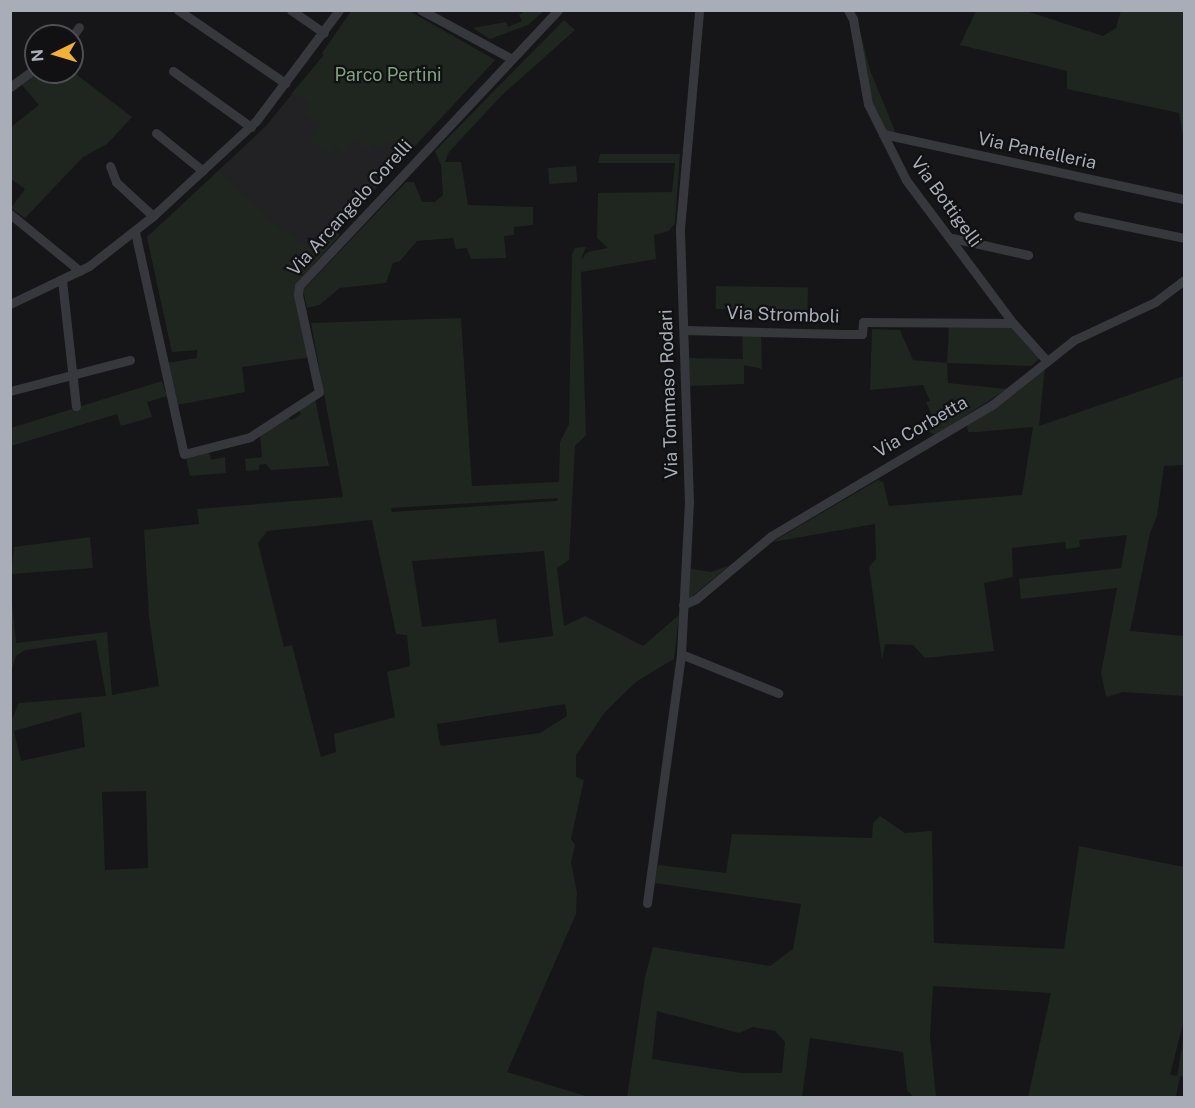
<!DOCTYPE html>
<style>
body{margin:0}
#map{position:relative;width:1195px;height:1108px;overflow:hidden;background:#161618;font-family:"Public Sans",sans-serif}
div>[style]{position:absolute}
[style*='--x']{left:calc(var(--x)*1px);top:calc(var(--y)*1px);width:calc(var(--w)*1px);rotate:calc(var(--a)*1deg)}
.built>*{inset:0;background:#222225}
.green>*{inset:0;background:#1e261f;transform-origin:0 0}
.minor>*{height:9px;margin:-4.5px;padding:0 4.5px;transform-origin:4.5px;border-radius:4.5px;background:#37383d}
span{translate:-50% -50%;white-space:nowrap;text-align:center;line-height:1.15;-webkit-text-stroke:4.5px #111113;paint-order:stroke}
.park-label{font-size:18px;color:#7fa381}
.street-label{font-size:18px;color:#a8adb8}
.frame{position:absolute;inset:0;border:12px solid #a8adb8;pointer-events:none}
.north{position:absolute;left:24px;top:24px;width:60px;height:60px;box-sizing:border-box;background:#111113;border:2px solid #4d4f55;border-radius:50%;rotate:265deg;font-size:16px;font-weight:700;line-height:24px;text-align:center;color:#a8adb8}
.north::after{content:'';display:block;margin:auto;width:21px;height:27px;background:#f2b134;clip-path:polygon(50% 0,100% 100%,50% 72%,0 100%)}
</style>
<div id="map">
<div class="built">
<i style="clip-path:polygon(352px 11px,409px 11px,495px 60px,316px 253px,191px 350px,172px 352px,147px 237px,265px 127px,324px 55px,322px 53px)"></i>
</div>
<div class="green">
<i style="clip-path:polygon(352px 10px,409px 11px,495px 60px,393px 168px,390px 166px,402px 150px,389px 140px,382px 149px,374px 143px,369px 150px,354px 139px,343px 154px,336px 148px,330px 156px,309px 141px,321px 126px,305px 114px,311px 104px,297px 94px,291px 94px,324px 55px,322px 53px)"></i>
<i style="clip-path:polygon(525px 11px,544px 11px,528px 25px,490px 39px,473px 28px,506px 22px,508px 27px,522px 21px,519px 15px)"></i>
<i style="clip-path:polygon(976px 11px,1026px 11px,1103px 36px,1116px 28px,1121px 11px,1184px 11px,1184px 142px,1179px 113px,1067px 89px,1067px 71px,960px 45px)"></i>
<i style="clip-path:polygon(564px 20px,575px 30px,502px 95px,449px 152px,445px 162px,461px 162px,468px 205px,533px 207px,533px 225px,514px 227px,514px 235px,504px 236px,506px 258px,471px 259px,467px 248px,456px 249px,453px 238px,417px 241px,400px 261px,393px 263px,386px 283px,340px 288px,319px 305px,307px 308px,303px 290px,406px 182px,414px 182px,422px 202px,435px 202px,443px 195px,441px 165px,435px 151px)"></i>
<i style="clip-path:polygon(857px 20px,870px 70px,895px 131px,891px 135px,883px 133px,868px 103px)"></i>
<i style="clip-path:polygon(72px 71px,132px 117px,107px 144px,83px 157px,25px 218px,11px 208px,25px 189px,11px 179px,11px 127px,39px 105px,22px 85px,39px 72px)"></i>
<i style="clip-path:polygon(evenodd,600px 154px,680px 154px,675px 223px,669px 231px,654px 235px,656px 259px,581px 272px,586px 435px,575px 446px,569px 560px,557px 568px,564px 626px,585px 616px,643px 646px,679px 615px,674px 659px,637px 681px,605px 712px,576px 755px,576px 777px,584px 780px,571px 839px,575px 845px,571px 862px,577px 893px,576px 914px,507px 1072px,589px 1097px,11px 1097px,11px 721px,19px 703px,106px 696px,96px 640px,25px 650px,16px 656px,11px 672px,10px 583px,16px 643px,107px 632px,112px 695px,159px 686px,149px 617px,144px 530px,199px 524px,197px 509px,343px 497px,311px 323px,461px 318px,472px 486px,559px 482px,560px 442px,569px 424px,572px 254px,575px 248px,586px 247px,581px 259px,588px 252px,608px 248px,597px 238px,598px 193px,672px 192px,675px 163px,598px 163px,600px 154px,558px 498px,557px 501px,392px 512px,391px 508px,558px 498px,600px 154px,372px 520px,396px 634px,407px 635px,410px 666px,387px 672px,395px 717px,334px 734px,336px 752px,321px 757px,292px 645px,284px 647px,258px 543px,267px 531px,372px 520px,600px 154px,544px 551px,553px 636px,499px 643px,496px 619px,422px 627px,412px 561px,544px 551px,600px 154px,565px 704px,567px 716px,540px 733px,441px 746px,439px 740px,437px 724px,565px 704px,600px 154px,81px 712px,85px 747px,21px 761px,14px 731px,81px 712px,600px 154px,146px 791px,148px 868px,105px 870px,102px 792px,146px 791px)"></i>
<i style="left:576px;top:166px;width:16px;height:28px;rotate:86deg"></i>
<i style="clip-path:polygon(219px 171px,255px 205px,266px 213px,271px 212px,266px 218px,316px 253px,335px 231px,340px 235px,305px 274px,298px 295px,312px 357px,242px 367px,245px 392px,177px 405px,167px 363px,197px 358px,197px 350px,172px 352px,147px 237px)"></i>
<i style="left:716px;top:286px;width:92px;height:23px;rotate:1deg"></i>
<i style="clip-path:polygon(1012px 326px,1040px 358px,1031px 366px,947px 363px,948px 383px,1007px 389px,935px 435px,929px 432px,931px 413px,926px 402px,930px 401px,923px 385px,870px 390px,872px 329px,900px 330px,913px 360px,947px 363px,949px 327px)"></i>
<i style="clip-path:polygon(742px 332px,761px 333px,762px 369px,744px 365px,744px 384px,690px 386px,689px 358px,743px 359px)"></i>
<i style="clip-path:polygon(1045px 366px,1039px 426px,1184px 376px,1184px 465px,1164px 466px,1157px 516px,1150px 533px,1130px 631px,1184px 636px,1184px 696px,1123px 692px,1106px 697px,1101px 673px,1117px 588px,1021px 599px,1019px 579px,1121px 568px,1127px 535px,1079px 540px,1080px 547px,1066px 549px,1065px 542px,1012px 548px,1013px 577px,984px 583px,994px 651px,925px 658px,913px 645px,885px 644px,882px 660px,869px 567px,876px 559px,875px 524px,772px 542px,878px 480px,883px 482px,889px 506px,1022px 495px,1033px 427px,977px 432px,968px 432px,967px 426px)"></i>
<i style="clip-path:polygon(162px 381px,167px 396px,147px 402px,152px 417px,121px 426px,117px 414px,11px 446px,11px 428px)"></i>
<i style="clip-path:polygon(315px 399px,329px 466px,271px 470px,266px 464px,259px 465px,259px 470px,246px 471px,245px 459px,262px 457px,260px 434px,288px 416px,291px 420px,301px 414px,299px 410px)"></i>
<i style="clip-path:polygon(209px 452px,211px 460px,225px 457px,226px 473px,190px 476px,186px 458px)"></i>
<i style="clip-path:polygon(694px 513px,691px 569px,711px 572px,730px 565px,690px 598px,688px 597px)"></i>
<i style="clip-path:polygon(90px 537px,93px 568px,11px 574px,14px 547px)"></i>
<i style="clip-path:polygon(evenodd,880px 816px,905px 833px,932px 831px,934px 943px,1064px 949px,1079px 846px,1184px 867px,1184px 1020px,1170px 1075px,1177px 1076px,1184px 1036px,1184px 1077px,1180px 1076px,1176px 1097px,1028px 1097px,1051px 993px,933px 986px,930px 1036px,936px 1097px,913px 1097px,907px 1090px,903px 1052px,810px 1038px,802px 1097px,627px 1097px,645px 977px,653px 947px,770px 966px,793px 949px,801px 904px,654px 883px,658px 865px,726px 873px,732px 834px,872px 838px,873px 823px,880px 816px,657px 1011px,739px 1033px,753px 1027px,775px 1031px,785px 1042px,782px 1073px,741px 1073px,652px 1059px,657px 1011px)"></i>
</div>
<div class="minor">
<i style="--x:178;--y:10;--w:130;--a:34.3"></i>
<i style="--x:291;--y:10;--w:40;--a:34.9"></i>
<i style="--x:421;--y:10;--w:101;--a:28.3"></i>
<i style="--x:848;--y:10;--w:10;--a:61"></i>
<i style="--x:853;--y:19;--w:86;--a:80"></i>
<i style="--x:868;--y:104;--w:85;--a:63.4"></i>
<i style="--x:906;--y:180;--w:179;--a:53.2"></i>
<i style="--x:1013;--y:323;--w:50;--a:48.3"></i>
<i style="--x:72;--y:37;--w:12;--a:-55"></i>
<i style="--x:173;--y:71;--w:96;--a:35.7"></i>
<i style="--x:10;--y:87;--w:32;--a:-36"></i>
<i style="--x:156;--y:133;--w:60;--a:39"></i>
<i style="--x:883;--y:134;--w:308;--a:12.2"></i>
<i style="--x:110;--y:166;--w:17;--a:69"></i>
<i style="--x:116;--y:182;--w:50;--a:42.6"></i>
<i style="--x:10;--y:214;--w:90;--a:39.2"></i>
<i style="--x:1078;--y:216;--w:108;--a:11.7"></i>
<i style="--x:135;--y:232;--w:227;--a:77.6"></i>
<i style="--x:184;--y:454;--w:68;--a:-14.4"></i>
<i style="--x:250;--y:437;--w:82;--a:-33.1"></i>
<i style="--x:319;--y:392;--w:99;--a:-102.2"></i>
<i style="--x:298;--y:295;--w:9;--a:-84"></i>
<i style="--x:299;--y:286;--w:378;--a:-46.8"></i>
<i style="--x:952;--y:238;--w:78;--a:12.6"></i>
<i style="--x:62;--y:280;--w:127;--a:83.7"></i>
<i style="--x:10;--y:304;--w:88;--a:-25.7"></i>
<i style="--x:89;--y:266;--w:81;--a:-38"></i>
<i style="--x:153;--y:216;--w:140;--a:-42.7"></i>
<i style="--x:256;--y:121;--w:139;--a:-53.2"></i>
<i style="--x:684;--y:330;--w:160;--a:1.4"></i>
<i style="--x:844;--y:334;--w:18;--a:0"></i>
<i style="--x:862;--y:334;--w:12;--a:-85"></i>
<i style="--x:863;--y:322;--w:150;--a:0.4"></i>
<i style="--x:10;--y:391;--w:124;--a:-14.5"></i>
<i style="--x:683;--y:605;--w:14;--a:-25"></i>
<i style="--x:696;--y:599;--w:98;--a:-40"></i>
<i style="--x:771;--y:536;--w:257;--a:-30.7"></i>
<i style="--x:992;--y:405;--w:105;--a:-38.4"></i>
<i style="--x:1074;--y:340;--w:89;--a:-25.1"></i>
<i style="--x:1155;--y:302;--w:36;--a:-37"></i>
<i style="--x:681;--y:654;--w:105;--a:21.9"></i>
<i style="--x:647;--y:903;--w:251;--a:-82.2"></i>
<i style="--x:681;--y:654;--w:151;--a:-87"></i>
<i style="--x:689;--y:503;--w:274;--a:-91.9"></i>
<i style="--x:680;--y:229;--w:220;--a:-85"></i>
</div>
<div class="park-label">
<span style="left:388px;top:75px">Parco Pertini</span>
</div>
<div class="street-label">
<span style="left:1037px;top:151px;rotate:12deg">Via Pantelleria</span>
<span style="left:946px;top:202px;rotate:54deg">Via Bottigelli</span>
<span style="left:350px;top:208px;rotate:-48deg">Via Arcangelo Corelli</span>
<span style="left:783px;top:315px;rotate:2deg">Via Stromboli</span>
<span style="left:669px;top:394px;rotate:-92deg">Via Tommaso Rodari</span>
<span style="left:921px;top:427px;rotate:-30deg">Via Corbetta</span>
</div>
<div class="frame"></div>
<div class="north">N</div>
</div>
